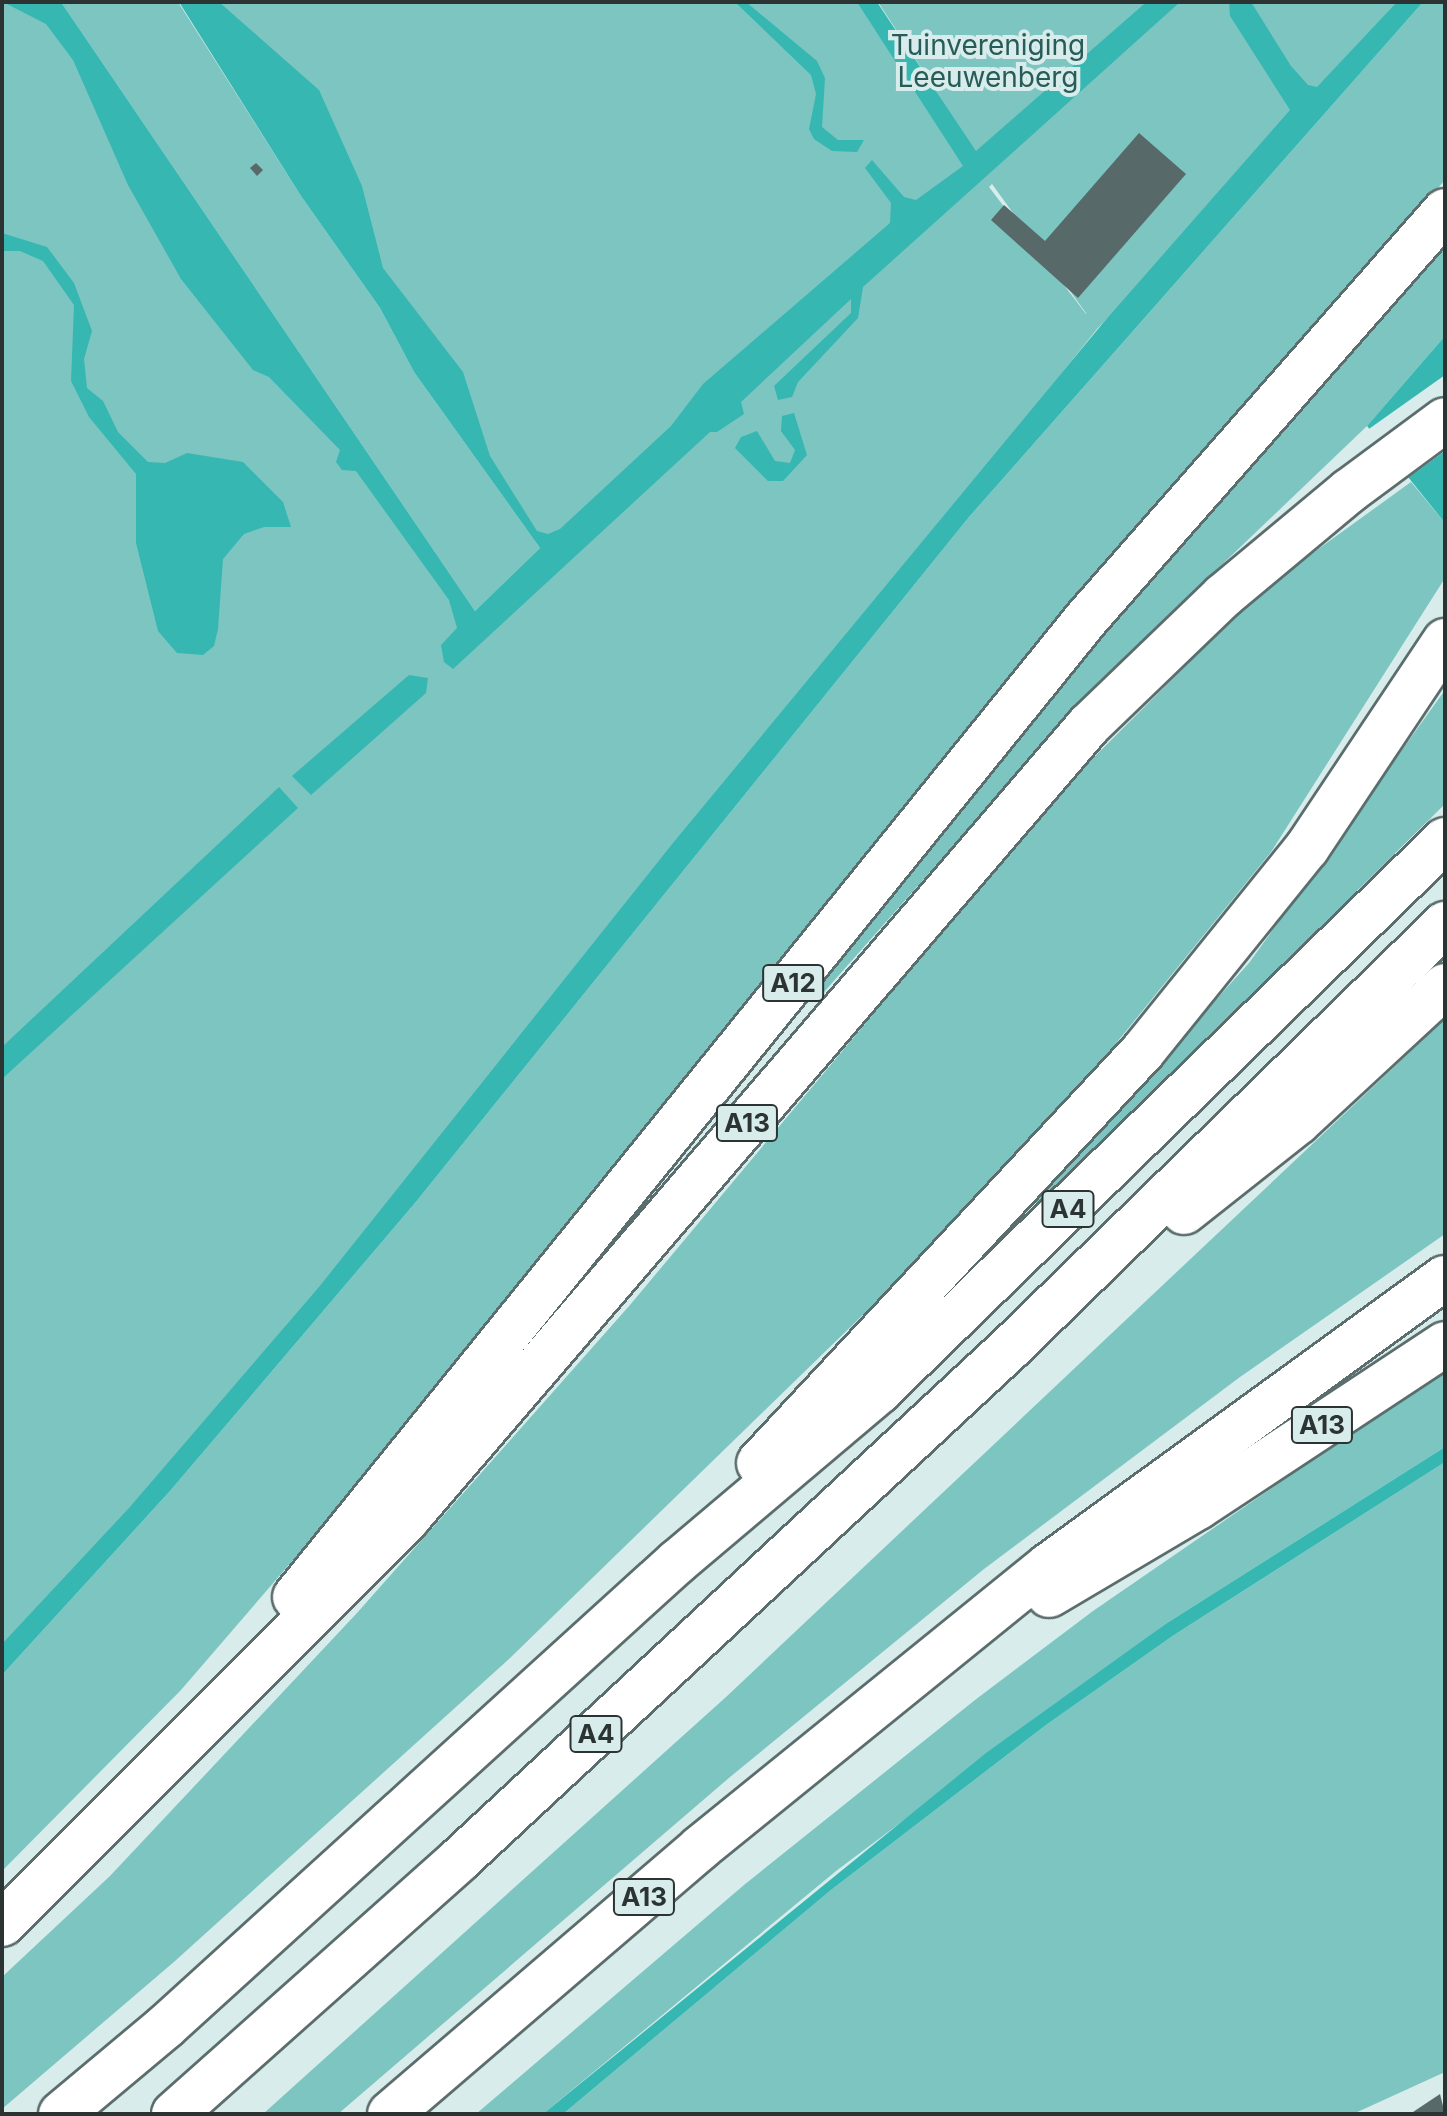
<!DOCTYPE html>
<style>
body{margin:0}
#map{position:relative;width:1447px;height:2116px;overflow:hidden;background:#d7eceb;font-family:Inter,sans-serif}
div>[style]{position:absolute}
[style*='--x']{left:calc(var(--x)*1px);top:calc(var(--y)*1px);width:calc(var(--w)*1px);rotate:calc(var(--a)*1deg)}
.green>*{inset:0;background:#7cc5c0}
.water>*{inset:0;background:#37b7b2}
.pier>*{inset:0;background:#d7eceb}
.building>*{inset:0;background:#576a69}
.roads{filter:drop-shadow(2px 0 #5b6d6c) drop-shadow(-2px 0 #5b6d6c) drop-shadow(0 2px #5b6d6c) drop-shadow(0 -2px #5b6d6c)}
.highway>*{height:44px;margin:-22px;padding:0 22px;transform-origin:22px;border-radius:22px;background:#fff}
span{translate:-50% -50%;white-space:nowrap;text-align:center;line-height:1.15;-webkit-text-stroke:8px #d7eceb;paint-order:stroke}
.shield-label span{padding:2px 6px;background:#d7eceb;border:2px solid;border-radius:6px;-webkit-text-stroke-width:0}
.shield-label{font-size:26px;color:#2c3433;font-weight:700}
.park-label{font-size:28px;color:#285c59}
.frame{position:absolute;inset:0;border:4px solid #2c3433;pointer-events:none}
</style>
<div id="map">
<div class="green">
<i style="clip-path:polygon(evenodd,2px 2px,53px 2px,478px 625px,549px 557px,186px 2px,867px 2px,977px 170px,1166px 2px,1412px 2px,1097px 329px,407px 1196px,2px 1661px,2px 2px,992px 184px,1086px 313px,1086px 314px,989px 187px,992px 184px)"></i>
<i style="clip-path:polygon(61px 2px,178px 2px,301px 196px,380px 308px,414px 372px,540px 548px,475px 611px)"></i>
<i style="clip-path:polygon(878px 2px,1146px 2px,976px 152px)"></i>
<i style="clip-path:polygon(1423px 2px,1445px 2px,1445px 180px,1153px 513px,443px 1386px,181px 1690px,2px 1871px,2px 1675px,170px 1491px,415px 1203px,969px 517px)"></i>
<i style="clip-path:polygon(1445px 243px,1445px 336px,1367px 426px,1093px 688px,816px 1001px,815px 991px,1040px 710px,1284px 417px)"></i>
<i style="clip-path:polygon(1411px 482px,1445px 523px,1445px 578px,1271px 852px,1088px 1078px,873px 1305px,509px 1659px,175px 1961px,2px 2109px,2px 1977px,110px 1876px,357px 1613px,630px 1305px,1058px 793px,1263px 589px)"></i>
<i style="clip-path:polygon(1445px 690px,1445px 804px,1040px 1204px,1034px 1202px,1249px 963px)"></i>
<i style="clip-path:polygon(1445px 1019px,1445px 1234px,1240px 1377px,984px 1569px,730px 1777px,338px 2114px,263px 2114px,726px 1697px)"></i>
<i style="clip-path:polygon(1445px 1369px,1445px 1447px,1167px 1623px,836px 1871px,543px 2114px,476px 2114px,744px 1885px,975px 1700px,1093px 1611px)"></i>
<i style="clip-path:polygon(1445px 1462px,1445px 2072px,1353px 2114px,563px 2114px,831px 1890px,1046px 1725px,1174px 1635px)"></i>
</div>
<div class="water">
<i style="clip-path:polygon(3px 2px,61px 2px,475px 611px,540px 548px,414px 372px,380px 308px,301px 196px,179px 2px,219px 2px,319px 90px,362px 186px,383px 268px,463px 372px,490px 456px,537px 531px,548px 534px,560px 529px,671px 426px,703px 384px,890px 223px,891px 203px,865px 168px,872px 160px,904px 197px,916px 200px,963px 166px,857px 2px,877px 2px,976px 151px,1146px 2px,1180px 2px,863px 287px,858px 318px,798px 382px,792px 397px,778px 400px,774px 386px,851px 313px,851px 299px,741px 402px,744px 414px,717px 432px,710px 432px,453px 669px,444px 662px,441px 645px,457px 628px,449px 600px,356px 471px,342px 470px,336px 462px,340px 450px,269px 377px,253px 370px,181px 279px,128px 185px,73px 60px,46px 24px)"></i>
<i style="clip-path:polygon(735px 2px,746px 2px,817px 61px,825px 78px,822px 127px,838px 140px,864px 140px,857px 152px,832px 151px,814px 139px,809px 129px,816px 94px,811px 75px)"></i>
<i style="clip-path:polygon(1229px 2px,1251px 2px,1291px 66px,1308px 85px,1317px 87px,1397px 2px,1423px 2px,969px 517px,415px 1203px,170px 1491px,2px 1675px,2px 1644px,129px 1508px,319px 1287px,673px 843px,1103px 323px,1290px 110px,1230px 16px)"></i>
<i style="clip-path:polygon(2px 233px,47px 247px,74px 283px,92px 331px,84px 359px,87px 388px,103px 401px,118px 432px,148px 462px,165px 463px,187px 453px,243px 462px,283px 502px,291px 527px,264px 527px,244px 534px,223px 559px,218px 629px,214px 646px,203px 655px,177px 653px,158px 631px,136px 543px,136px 474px,89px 417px,71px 381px,74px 305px,43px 261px,20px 251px,2px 251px)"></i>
<i style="clip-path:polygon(1445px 336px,1445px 523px,1367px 426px)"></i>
<i style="clip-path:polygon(794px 413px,807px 455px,783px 481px,768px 481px,735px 448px,741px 437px,757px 431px,775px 461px,790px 463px,795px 450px,781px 431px,782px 416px)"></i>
<i style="clip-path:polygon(409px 675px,428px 678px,426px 693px,311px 795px,292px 776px)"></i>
<i style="clip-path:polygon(279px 787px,298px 808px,2px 1079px,2px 1047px)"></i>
<i style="clip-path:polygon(1445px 1447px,1445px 1462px,1174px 1635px,1046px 1725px,831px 1890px,563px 2114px,543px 2114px,986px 1753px,1167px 1623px)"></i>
</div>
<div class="pier">
<i style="clip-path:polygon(1445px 375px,1445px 451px,1405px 480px,1366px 431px)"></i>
</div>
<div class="building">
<i style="clip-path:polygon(1139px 133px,1186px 174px,1078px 298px,991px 220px,1004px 205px,1045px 241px)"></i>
<i style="clip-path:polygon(256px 163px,263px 170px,257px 176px,250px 168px)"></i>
<i style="clip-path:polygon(1440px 2094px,1445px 2114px,1410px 2114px)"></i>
</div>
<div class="roads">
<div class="highway">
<i style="--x:1184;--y:1212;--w:145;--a:-38.3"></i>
<i style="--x:1298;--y:1122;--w:200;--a:-42.8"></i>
<i style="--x:759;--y:1463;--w:563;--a:-47.01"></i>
<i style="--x:1143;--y:1051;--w:261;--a:-51.1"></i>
<i style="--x:1307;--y:848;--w:249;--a:-56.3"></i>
<i style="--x:1049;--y:1595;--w:173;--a:-30.6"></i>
<i style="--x:1198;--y:1507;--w:296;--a:-33.4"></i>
<i style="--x:295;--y:1597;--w:1259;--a:-51.03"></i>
<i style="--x:1087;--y:618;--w:542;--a:-48.66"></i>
<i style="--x:2;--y:1924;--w:573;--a:-45"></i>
<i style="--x:407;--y:1519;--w:1047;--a:-49.34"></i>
<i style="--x:1089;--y:725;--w:186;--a:-43.9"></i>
<i style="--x:1223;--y:596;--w:164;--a:-39.8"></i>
<i style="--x:1349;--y:491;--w:119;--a:-36.5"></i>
<i style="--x:61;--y:2114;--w:136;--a:-39.9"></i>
<i style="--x:165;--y:2027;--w:692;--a:-42.25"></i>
<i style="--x:677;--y:1562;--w:265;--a:-40.2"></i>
<i style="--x:879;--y:1391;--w:790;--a:-44.23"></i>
<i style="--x:174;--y:2114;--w:383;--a:-41.7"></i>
<i style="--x:460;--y:1859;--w:754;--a:-42.9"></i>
<i style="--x:1012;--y:1346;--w:605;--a:-44.26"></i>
<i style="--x:390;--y:2114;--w:408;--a:-40.6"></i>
<i style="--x:700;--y:1848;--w:448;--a:-39"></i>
<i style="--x:1048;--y:1566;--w:490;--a:-36"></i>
</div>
</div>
<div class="shield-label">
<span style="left:793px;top:983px">A12</span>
<span style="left:747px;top:1123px">A13</span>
<span style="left:1068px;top:1209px">A4</span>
<span style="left:1322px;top:1425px">A13</span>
<span style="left:596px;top:1734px">A4</span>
<span style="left:644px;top:1897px">A13</span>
</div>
<div class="park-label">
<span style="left:988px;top:61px">Tuinvereniging<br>Leeuwenberg</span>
</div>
<div class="frame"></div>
</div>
